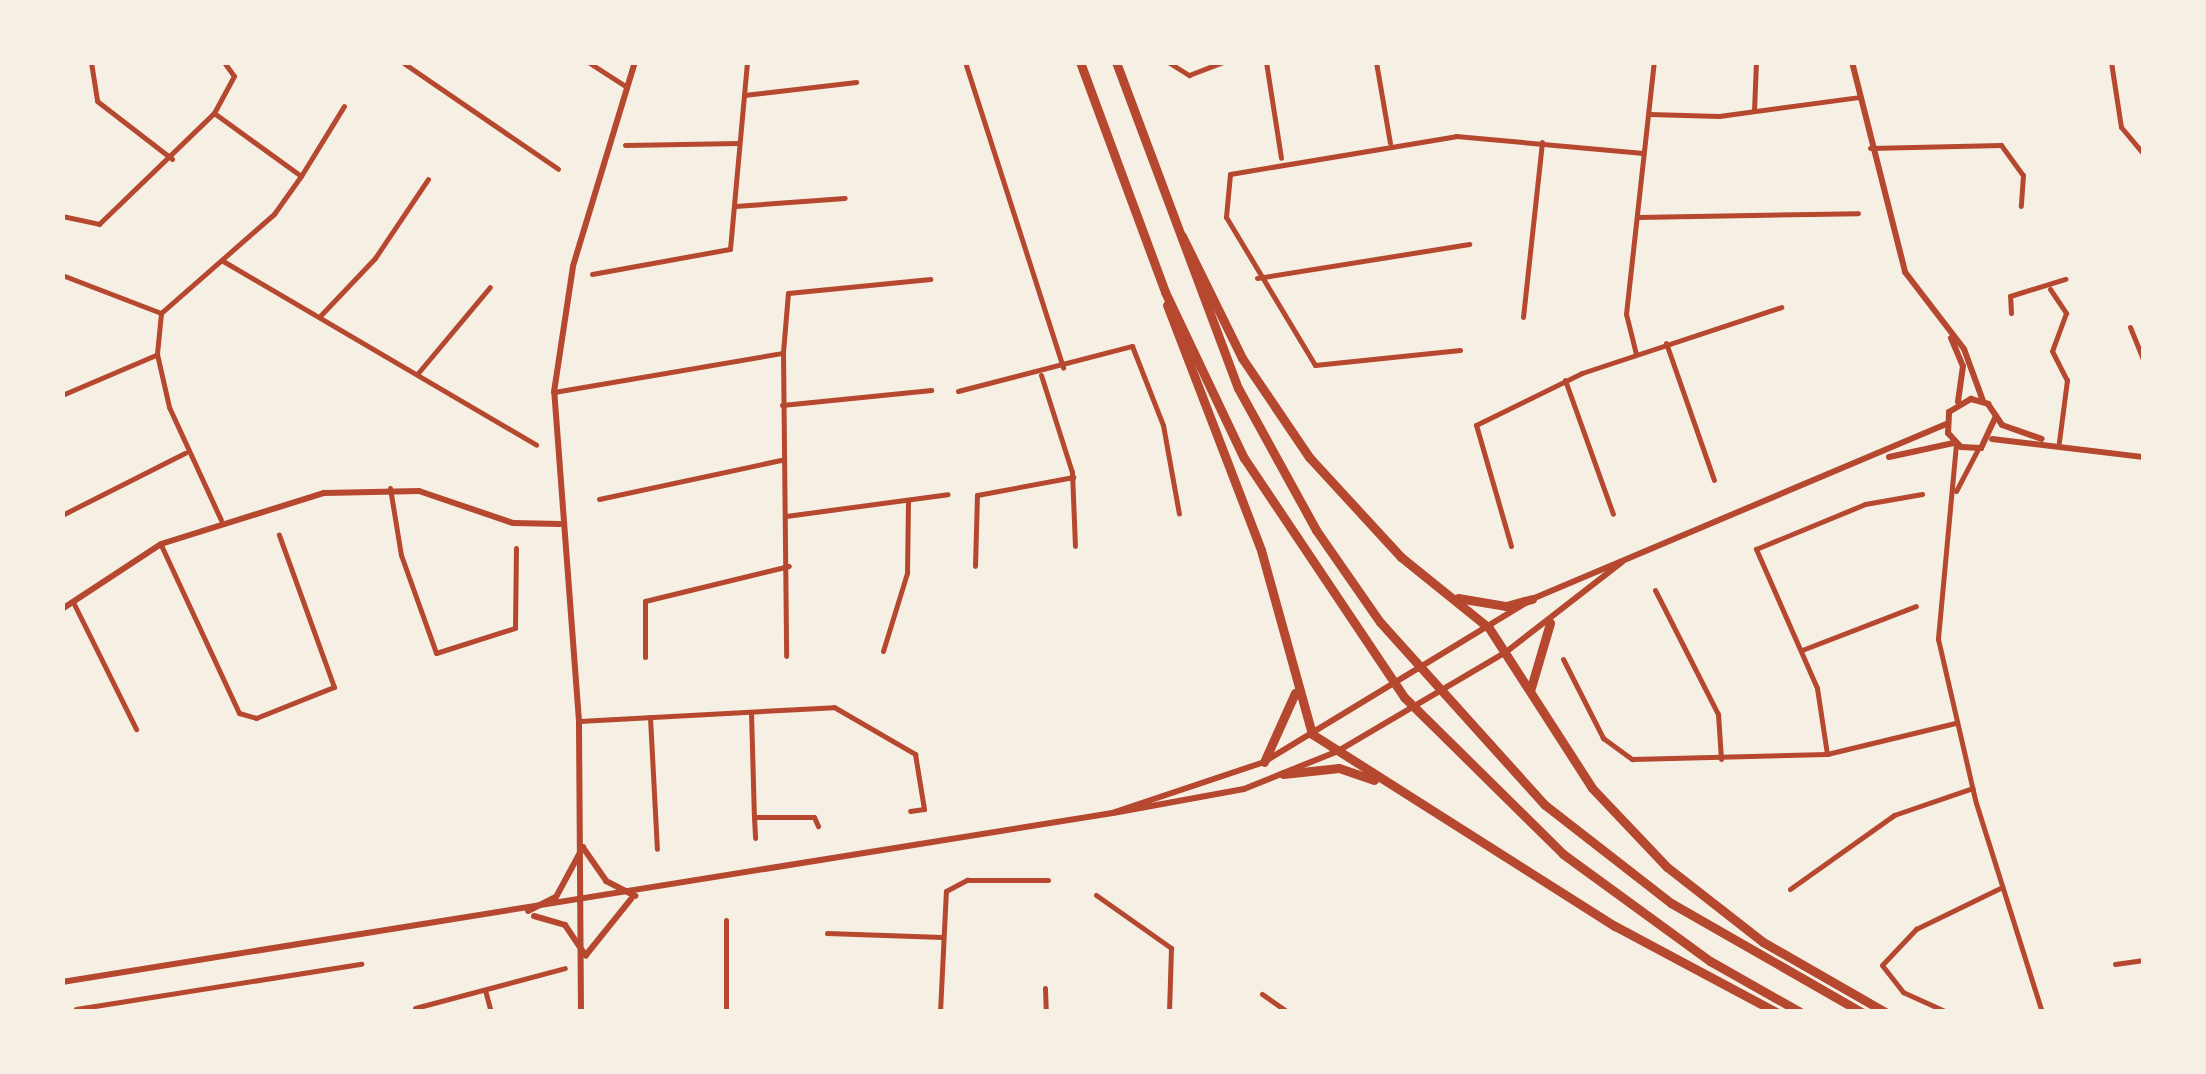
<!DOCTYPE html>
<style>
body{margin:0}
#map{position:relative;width:2206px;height:1074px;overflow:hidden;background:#f6efe4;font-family:Lato,sans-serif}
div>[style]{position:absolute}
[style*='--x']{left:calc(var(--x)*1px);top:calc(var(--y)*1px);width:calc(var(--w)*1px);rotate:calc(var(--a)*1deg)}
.minor>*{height:5px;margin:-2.5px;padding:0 2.5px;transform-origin:2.5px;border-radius:2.5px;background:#b5482f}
.tertiary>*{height:6px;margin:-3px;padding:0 3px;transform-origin:3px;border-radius:3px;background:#b5482f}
.secondary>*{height:6px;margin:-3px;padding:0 3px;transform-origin:3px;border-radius:3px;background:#b5482f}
.motorway>*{height:9px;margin:-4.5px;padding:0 4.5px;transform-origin:4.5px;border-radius:4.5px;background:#b5482f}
span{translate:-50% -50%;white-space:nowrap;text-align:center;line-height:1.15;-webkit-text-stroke:9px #f6efe4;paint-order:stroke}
.frame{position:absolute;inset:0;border:65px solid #f6efe4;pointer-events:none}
</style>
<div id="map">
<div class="minor">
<i style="--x:91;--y:62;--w:39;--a:81"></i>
<i style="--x:97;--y:101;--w:95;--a:37.7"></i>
<i style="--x:402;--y:62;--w:189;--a:34.4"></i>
<i style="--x:588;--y:62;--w:46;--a:32.7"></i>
<i style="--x:965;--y:62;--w:321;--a:72.2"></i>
<i style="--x:1168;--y:62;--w:25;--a:32"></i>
<i style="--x:1189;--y:75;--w:36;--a:-21"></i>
<i style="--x:1266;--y:62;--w:97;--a:81.1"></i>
<i style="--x:1376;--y:62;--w:82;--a:80.2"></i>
<i style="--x:2111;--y:62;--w:66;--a:81.3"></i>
<i style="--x:2121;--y:127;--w:35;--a:50"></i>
<i style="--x:744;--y:95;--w:113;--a:-6.6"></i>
<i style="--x:1754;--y:111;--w:49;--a:-87.7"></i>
<i style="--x:214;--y:113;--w:42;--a:-61.6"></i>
<i style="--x:234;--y:76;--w:17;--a:-126"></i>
<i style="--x:1649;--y:114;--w:70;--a:1.6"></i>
<i style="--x:1719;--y:116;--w:141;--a:-7.7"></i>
<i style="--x:625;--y:145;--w:114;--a:-1"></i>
<i style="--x:1870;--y:148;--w:131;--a:-1.3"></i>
<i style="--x:2001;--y:145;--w:37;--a:54"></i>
<i style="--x:2023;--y:175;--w:31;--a:94"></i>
<i style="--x:301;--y:176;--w:82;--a:-58.4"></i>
<i style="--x:735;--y:206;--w:110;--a:-4.2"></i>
<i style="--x:62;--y:216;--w:38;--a:12"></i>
<i style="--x:99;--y:224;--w:160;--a:-44"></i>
<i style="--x:214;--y:113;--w:107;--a:35.9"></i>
<i style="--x:301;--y:176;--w:47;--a:125.4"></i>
<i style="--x:274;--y:214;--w:150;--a:138.8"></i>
<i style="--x:1638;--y:217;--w:220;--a:-1"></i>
<i style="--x:223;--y:261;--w:363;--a:30.4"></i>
<i style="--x:592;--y:274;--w:140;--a:-10.3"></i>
<i style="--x:730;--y:249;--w:188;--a:-84.8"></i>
<i style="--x:62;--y:275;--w:106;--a:21"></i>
<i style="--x:1257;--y:278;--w:215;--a:-9.1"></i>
<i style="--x:2050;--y:289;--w:29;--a:56"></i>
<i style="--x:2066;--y:313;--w:40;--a:110.2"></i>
<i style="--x:2052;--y:351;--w:33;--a:63"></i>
<i style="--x:2067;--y:380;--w:63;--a:97.4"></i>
<i style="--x:161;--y:313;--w:41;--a:95.6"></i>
<i style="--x:157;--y:354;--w:54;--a:77.2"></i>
<i style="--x:169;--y:407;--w:124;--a:65.3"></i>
<i style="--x:2011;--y:313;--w:17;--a:-93"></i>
<i style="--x:2010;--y:296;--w:58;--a:-17.2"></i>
<i style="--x:320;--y:316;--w:80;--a:-46.5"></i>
<i style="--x:375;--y:258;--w:95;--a:-56.1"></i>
<i style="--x:1523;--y:317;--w:176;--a:-83.8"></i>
<i style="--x:2130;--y:327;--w:38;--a:68"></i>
<i style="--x:1666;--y:343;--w:145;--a:70.7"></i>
<i style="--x:1460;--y:350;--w:146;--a:174.1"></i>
<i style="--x:1315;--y:365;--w:173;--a:-121"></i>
<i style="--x:1226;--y:217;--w:43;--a:-84.7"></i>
<i style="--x:1230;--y:174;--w:229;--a:-9.5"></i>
<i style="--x:1456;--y:136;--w:188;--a:5.2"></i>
<i style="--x:783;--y:352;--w:59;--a:-85.2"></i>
<i style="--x:788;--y:293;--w:143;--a:-5.6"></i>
<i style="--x:1636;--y:354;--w:41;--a:-104"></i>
<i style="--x:1626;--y:314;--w:254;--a:-83.7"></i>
<i style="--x:418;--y:373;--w:112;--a:-50.1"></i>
<i style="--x:1041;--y:375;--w:102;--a:72.3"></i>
<i style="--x:1072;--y:472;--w:74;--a:87.7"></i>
<i style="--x:1565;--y:380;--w:142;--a:70.3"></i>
<i style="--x:958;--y:391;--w:180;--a:-14.5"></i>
<i style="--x:1132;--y:346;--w:85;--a:68.6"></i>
<i style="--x:1163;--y:425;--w:90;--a:79.8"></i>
<i style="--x:554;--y:392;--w:232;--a:-9.7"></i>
<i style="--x:783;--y:353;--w:303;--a:89.4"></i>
<i style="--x:62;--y:395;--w:102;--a:-23.1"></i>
<i style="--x:782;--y:405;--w:150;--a:-5.7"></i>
<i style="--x:1956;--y:444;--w:196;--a:95.3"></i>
<i style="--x:1938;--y:639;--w:168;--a:77"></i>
<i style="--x:1976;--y:803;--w:219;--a:72.5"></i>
<i style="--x:390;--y:488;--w:68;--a:80.7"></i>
<i style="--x:401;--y:555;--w:104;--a:70.3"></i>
<i style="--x:436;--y:653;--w:83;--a:-17.6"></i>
<i style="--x:515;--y:628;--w:80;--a:-89.3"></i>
<i style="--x:1956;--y:491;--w:47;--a:-62.4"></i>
<i style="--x:599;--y:499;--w:186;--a:-12.1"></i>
<i style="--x:62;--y:515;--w:138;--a:-26.8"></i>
<i style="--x:786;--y:516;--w:163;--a:-7.7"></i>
<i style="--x:161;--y:545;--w:185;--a:65.1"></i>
<i style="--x:239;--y:713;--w:18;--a:16"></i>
<i style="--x:256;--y:718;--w:84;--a:-21.7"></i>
<i style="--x:334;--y:687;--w:162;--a:-109.9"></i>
<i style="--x:1511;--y:546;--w:126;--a:-106.1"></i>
<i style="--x:1476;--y:425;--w:118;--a:-26.1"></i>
<i style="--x:1582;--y:373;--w:210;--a:-18.3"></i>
<i style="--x:975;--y:566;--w:71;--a:-88.4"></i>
<i style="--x:977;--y:495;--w:98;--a:-10.6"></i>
<i style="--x:1655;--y:590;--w:139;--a:63.1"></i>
<i style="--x:1718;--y:714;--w:45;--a:86.2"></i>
<i style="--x:73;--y:602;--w:142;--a:63.6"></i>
<i style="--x:1802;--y:650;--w:122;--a:-21.1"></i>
<i style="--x:883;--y:651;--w:82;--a:-72.9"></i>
<i style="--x:907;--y:573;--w:72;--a:-89.2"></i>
<i style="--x:645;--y:657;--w:56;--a:-90"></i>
<i style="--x:645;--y:601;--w:148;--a:-13.7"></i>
<i style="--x:1563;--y:659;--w:89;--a:63.1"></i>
<i style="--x:1603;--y:738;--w:36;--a:36"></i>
<i style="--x:1632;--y:759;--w:195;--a:-1.5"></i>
<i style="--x:1827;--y:754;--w:132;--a:-13.6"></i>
<i style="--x:751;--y:712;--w:105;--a:88.4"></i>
<i style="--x:754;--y:817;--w:60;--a:0"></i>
<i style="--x:814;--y:817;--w:10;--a:66"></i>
<i style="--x:650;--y:717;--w:132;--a:87"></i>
<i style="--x:579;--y:721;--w:255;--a:-3.1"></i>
<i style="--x:834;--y:707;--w:94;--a:30.1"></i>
<i style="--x:915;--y:754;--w:56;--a:80.7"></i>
<i style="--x:924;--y:809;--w:14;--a:172"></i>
<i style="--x:1827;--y:754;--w:67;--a:-98.6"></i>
<i style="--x:1817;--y:688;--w:152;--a:-113.7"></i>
<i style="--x:1756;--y:549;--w:118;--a:-22.4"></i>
<i style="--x:1865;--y:504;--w:58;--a:-10"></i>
<i style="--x:754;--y:817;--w:21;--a:87"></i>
<i style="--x:1790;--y:889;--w:128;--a:-35.4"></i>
<i style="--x:1894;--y:815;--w:83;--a:-18.9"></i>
<i style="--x:1096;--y:895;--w:92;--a:35.2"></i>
<i style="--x:1171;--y:948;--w:64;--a:91.8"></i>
<i style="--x:827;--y:933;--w:115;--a:2"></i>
<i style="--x:2115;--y:964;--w:29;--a:-8"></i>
<i style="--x:1045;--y:988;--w:24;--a:88"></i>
<i style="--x:485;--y:990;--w:23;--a:75"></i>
<i style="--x:1262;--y:994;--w:32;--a:35"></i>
<i style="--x:415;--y:1008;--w:155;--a:-14.9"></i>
<i style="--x:76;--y:1009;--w:289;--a:-9"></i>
<i style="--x:726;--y:1012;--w:92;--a:-90"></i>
<i style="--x:940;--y:1012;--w:121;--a:-87.2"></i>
<i style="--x:946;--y:891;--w:24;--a:-28"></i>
<i style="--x:967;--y:880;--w:81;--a:0"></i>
<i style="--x:1947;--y:1012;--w:48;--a:-155.6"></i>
<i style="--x:1903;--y:992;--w:34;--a:-128"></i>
<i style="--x:1882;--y:965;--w:50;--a:-46.6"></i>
<i style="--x:1916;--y:929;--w:96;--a:-26"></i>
</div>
<div class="tertiary">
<i style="--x:1852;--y:62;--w:217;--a:75.8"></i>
<i style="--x:1905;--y:272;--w:97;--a:52.5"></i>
<i style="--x:1964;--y:349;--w:55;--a:69.9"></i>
<i style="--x:1951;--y:338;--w:30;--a:67"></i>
<i style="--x:1963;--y:366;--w:36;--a:98"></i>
<i style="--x:62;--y:609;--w:118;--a:-33.3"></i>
<i style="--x:161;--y:544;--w:171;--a:-17.4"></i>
<i style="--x:324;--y:493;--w:95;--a:-1.2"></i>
<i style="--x:419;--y:491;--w:99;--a:18.8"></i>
<i style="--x:513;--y:523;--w:47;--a:1.2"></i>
<i style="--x:581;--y:1012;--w:291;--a:-90.4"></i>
<i style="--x:579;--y:721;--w:330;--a:-94.3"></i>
<i style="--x:554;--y:392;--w:127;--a:-81.4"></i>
<i style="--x:573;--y:266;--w:213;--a:-73.1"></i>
</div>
<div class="secondary">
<i style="--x:1996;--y:416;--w:35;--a:115"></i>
<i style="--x:1981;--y:448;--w:20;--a:-177"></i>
<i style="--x:1961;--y:447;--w:19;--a:-133"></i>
<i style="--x:1948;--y:433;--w:21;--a:-87"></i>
<i style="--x:1949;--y:412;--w:26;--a:-31"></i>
<i style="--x:1971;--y:399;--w:18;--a:16"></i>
<i style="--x:1988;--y:404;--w:25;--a:56"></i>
<i style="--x:2002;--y:425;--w:42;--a:19.3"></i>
<i style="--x:1992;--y:439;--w:153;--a:6.8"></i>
<i style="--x:1889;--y:457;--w:66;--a:-12.2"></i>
<i style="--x:1113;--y:813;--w:133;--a:-10.4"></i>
<i style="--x:1244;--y:789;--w:101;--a:-22"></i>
<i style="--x:1338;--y:751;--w:195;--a:-30.5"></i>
<i style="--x:1506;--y:652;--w:147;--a:-37.8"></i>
<i style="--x:584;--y:849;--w:39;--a:55"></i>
<i style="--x:606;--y:881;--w:33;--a:27"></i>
<i style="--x:528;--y:911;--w:31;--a:-27"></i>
<i style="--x:556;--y:897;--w:57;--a:-61.6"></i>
<i style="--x:534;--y:916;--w:32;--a:16"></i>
<i style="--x:565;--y:925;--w:37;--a:56"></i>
<i style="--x:586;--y:955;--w:72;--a:-51.2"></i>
<i style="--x:62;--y:982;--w:1064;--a:-9.14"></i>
<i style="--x:1112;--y:813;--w:160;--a:-18.5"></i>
<i style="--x:1264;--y:762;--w:314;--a:-31.3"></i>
<i style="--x:1532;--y:599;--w:449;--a:-22.9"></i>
</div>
<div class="motorway">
<i style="--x:1080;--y:62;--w:245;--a:69.7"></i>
<i style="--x:1165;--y:292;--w:184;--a:64.6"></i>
<i style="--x:1244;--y:458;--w:288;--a:56.2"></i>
<i style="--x:1404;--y:697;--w:223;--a:44.6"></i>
<i style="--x:1563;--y:854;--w:182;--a:36.1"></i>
<i style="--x:1710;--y:961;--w:103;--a:29.5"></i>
<i style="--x:1116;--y:62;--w:348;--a:69.5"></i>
<i style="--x:1238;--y:388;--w:162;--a:61.2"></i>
<i style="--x:1316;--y:530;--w:112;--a:55.2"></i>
<i style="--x:1380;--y:622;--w:246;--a:48"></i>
<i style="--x:1545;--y:805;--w:160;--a:37.9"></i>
<i style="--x:1671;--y:903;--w:219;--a:29.8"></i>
<i style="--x:1182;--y:236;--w:136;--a:63.8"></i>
<i style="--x:1242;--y:358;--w:120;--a:55.9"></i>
<i style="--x:1309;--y:457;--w:136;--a:47.4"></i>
<i style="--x:1401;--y:557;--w:113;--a:38.9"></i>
<i style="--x:1489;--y:628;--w:190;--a:57.2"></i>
<i style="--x:1592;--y:788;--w:109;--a:46.5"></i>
<i style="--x:1667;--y:867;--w:122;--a:38"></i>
<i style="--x:1763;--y:942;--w:141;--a:29.8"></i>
<i style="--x:1167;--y:305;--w:262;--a:69"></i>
<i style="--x:1261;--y:550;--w:191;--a:74.5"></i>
<i style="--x:1312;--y:734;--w:359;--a:32.4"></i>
<i style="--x:1615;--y:926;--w:183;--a:28.1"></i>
<i style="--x:1458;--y:598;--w:49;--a:9.5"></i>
<i style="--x:1506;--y:606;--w:27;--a:-15"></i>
<i style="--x:1530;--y:691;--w:71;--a:-73.6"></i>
<i style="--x:1264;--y:762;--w:76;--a:-65.8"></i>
<i style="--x:1283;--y:774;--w:56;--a:-6.1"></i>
<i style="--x:1339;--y:768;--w:37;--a:19"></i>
</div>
<div class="frame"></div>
</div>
